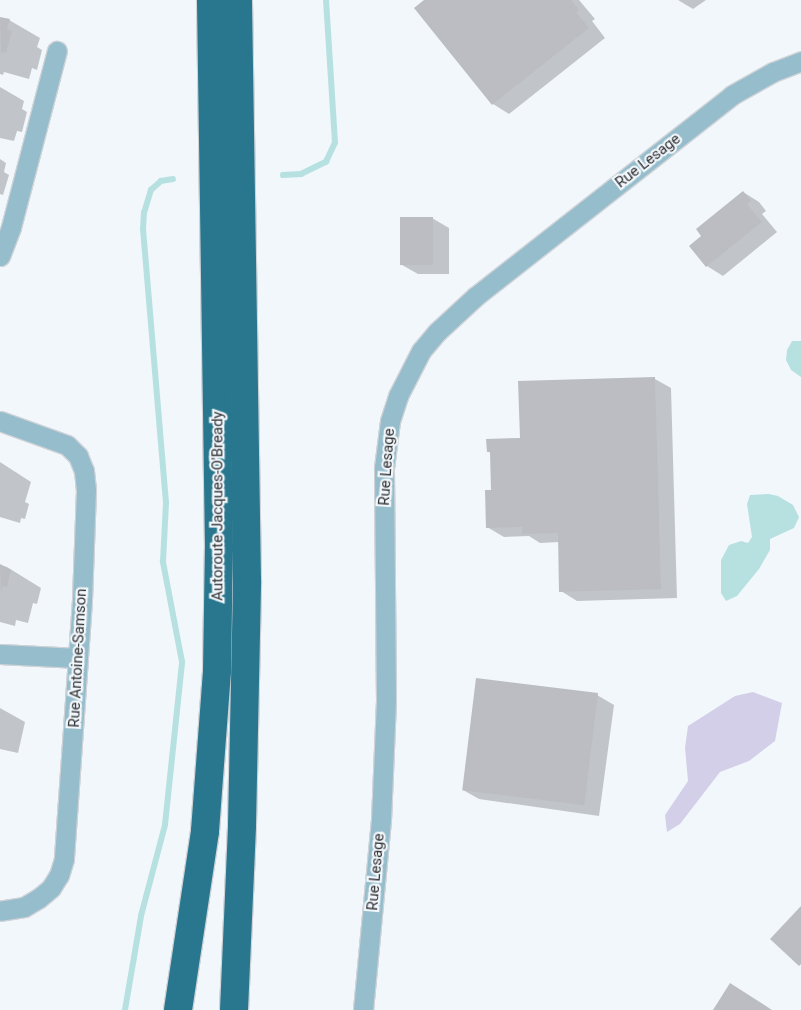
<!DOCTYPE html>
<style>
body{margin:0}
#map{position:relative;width:801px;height:1010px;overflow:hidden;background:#f2f7fc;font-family:Roboto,sans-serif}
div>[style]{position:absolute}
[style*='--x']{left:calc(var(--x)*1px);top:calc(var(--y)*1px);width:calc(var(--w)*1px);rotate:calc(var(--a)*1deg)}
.green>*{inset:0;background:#d3cfe8}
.water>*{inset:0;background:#b7e1e1}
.shadow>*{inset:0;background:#0003}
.stream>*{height:5.5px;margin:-2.75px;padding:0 2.75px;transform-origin:2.75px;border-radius:2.75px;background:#b7e1e1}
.building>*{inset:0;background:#bbbdc3;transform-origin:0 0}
.roads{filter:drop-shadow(1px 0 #cfd3d8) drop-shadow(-1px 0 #cfd3d8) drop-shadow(0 1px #cfd3d8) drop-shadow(0 -1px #cfd3d8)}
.minor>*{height:19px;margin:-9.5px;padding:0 9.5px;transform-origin:9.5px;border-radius:9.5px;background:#96bdcb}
.highway>*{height:28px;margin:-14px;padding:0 14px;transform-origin:14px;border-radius:14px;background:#28778e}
span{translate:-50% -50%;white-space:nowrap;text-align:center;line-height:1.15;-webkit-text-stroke:4.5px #f2f7fc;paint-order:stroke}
.street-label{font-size:15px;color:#2f3133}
</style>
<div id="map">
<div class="green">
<i style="clip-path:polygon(753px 692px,782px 703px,775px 741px,749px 761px,720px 772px,680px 824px,667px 832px,665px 815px,688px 781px,685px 748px,688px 726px,735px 696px)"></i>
</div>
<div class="water">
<i style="clip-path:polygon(792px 341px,801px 341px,801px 377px,791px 370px,786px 360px,787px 350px)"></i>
<i style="clip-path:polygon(769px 494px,778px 496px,793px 505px,799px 517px,794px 528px,770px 539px,770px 550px,759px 569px,737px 596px,726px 601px,721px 593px,721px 560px,729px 545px,741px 541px,748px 543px,752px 537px,747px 504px,750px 495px)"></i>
</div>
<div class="shadow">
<i style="clip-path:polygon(426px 0,579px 0,595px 19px,592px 21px,605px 38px,509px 114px,493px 104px,416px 8px)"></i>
<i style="clip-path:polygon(678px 0,706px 0,693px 9px)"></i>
<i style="clip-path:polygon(0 18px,9px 20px,40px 38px,37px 47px,42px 50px,37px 70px,32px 68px,29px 79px,4px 72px,3px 75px,0 74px)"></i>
<i style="clip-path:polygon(0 87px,24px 101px,22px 109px,27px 112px,22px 132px,17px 131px,14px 141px,0 138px)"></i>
<i style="clip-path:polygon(0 159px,6px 163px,4px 172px,9px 175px,3px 195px,0 194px)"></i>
<i style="clip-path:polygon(743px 192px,759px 202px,766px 211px,762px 214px,777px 232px,723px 276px,707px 266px,703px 236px)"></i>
<i style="clip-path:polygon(432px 218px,449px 228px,449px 274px,418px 274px,402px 265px)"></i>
<i style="clip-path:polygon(655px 379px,671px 388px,677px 598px,577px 601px,561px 591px,559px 542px,540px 543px,529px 536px,504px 537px,487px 527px,492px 491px,492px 454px,488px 451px,521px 439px)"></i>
<i style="clip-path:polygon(0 462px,31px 482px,25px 502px,29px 504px,25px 519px,21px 518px,20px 523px,0 517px)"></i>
<i style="clip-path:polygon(0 565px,7px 567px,41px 588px,37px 604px,33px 603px,28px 623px,16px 620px,15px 626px,0 622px)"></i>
<i style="clip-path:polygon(597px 695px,614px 705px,599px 816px,479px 799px,463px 790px)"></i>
<i style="clip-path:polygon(0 708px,25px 722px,18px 753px,0 749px)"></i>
</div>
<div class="stream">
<i style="--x:283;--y:175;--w:18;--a:-3"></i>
<i style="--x:301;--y:174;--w:28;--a:-26"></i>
<i style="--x:326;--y:162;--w:21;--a:-65"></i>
<i style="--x:335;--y:143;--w:143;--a:-93.6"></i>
<i style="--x:125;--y:1010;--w:95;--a:-80.3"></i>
<i style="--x:141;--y:916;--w:94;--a:-75.2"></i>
<i style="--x:165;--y:825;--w:164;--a:-84"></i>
<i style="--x:182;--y:662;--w:102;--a:-100.8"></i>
<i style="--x:163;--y:562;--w:59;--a:-87.1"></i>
<i style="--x:166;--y:503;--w:274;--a:-94.8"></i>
<i style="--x:143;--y:230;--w:17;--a:-87"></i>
<i style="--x:144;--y:213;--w:24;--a:-73"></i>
<i style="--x:151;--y:190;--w:13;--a:-42"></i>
<i style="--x:161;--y:181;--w:12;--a:-9"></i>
</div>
<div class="building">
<i style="clip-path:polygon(424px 0,571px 0,579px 10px,576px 12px,589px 28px,492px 105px,414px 8px)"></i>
<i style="clip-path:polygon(0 17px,10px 19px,7px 29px,12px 31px,6px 53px,2px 52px,1px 56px)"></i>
<i style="clip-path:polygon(743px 191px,751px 201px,747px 204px,762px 222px,706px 267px,689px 246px,701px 236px,696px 229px)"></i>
<i style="left:400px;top:217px;width:33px;height:48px"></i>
<i style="clip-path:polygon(655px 377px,661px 589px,559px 592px,558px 533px,522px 534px,522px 527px,486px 528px,485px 490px,491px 490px,490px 452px,487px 452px,486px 439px,520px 438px,518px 381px)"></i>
<i style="clip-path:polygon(0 564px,11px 570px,7px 587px,2px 586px,1px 593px)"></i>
<i style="left:476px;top:678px;width:123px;height:113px;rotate:7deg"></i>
<i style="clip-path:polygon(801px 906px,801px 964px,799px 966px,770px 939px)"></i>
<i style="clip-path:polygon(730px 983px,772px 1010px,713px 1010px)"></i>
</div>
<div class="roads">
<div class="minor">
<i style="--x:0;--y:256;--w:31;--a:-69"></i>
<i style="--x:11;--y:227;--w:182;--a:-75.4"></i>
<i style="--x:0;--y:421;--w:71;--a:19.7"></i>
<i style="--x:67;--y:445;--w:16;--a:45"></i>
<i style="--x:78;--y:456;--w:16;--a:68"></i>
<i style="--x:84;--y:471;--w:19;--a:84"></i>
<i style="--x:86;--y:490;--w:110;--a:92.1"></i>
<i style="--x:82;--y:600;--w:260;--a:94"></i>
<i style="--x:64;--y:859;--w:17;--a:107"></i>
<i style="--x:59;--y:875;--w:15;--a:122"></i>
<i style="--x:51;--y:888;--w:16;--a:140"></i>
<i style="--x:39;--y:898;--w:17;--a:149"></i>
<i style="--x:24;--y:907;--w:24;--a:171"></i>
<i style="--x:0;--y:654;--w:78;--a:2.9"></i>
<i style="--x:363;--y:1010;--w:191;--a:-84.6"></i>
<i style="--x:381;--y:820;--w:119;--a:-87.6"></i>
<i style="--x:386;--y:701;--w:233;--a:-90.5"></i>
<i style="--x:384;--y:468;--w:47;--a:-82.7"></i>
<i style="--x:390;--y:421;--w:26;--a:-72"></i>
<i style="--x:398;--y:396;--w:51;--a:-62.9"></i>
<i style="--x:421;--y:351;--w:25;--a:-50"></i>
<i style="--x:437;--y:332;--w:53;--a:-42.7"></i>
<i style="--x:476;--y:296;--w:325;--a:-38.1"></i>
<i style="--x:732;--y:95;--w:47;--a:-29.3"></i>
<i style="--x:773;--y:72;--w:30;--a:-21"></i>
</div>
<div class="highway">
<i style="--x:178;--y:1010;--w:181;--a:-81.4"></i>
<i style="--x:205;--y:831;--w:160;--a:-85.7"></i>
<i style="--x:217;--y:671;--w:123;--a:-89.1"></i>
<i style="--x:219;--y:548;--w:548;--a:-90.84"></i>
<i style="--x:234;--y:1010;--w:185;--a:-87.5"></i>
<i style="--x:242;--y:825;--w:244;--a:-88.8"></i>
<i style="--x:247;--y:581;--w:581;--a:-90.89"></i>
</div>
</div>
<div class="street-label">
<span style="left:648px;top:161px;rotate:-38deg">Rue Lesage</span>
<span style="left:387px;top:467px;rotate:-86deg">Rue Lesage</span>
<span style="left:218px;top:506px;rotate:-90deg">Autoroute Jacques-O'Bready</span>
<span style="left:78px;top:658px;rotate:-87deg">Rue Antoine-Samson</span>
<span style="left:376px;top:872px;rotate:-85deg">Rue Lesage</span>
</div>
</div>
